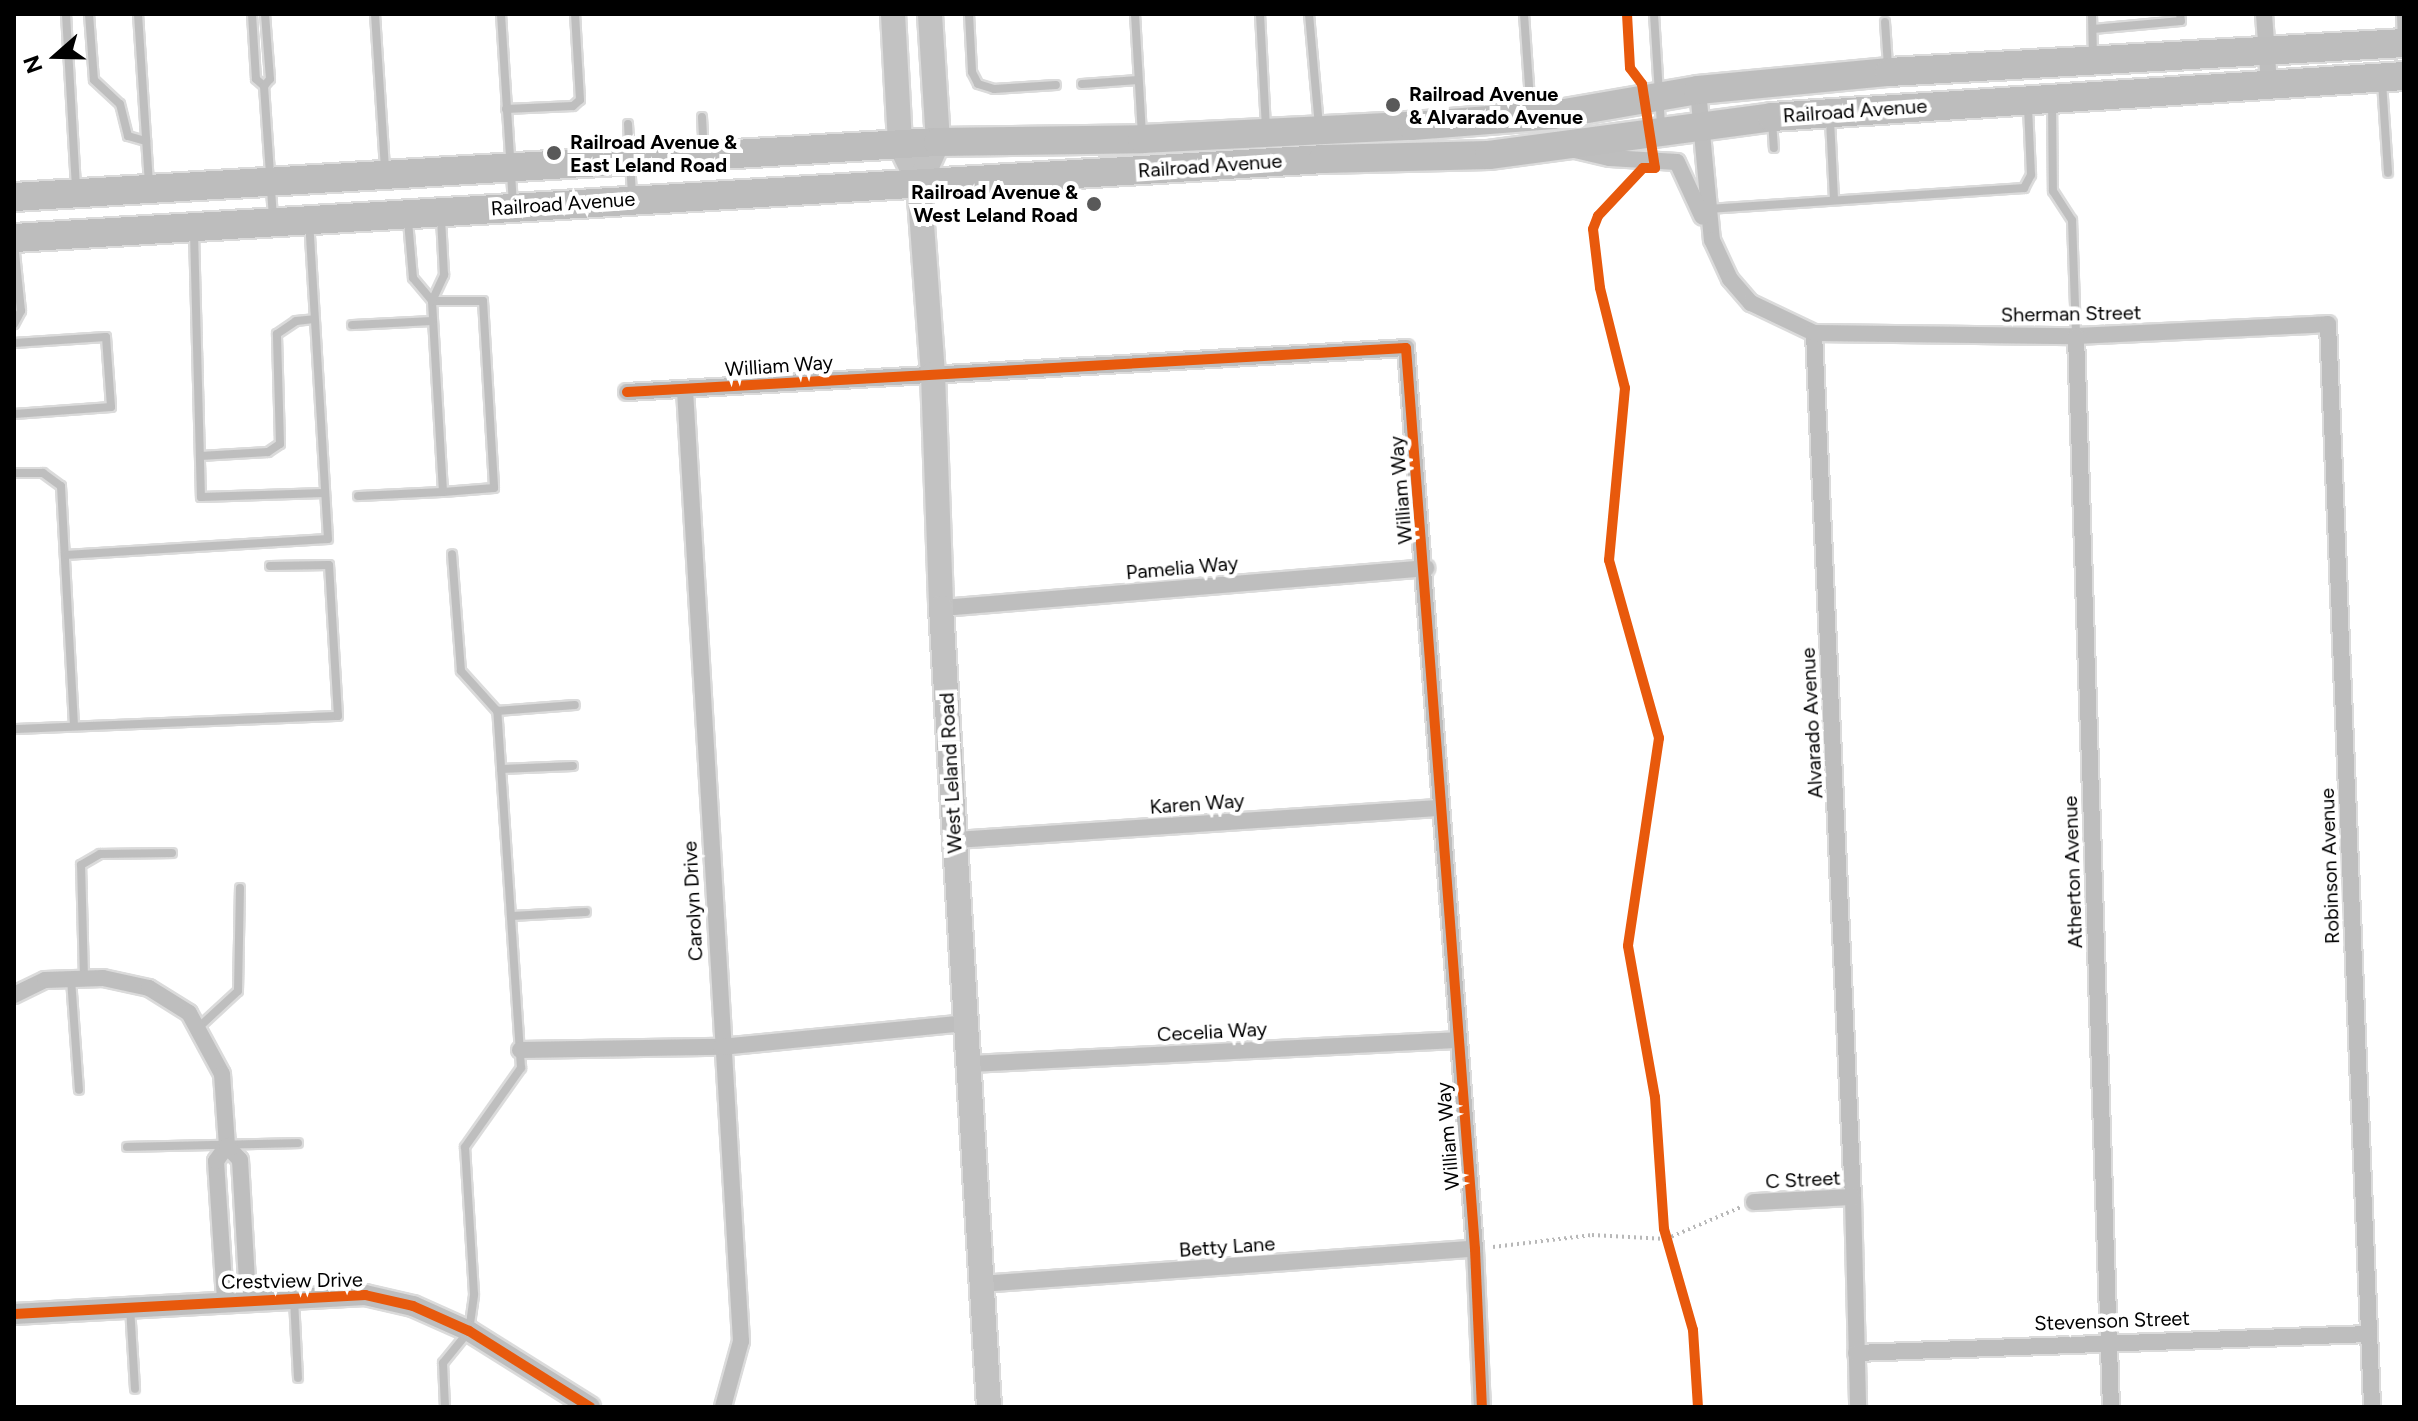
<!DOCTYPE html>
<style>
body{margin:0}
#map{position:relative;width:2418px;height:1421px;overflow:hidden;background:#fff;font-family:Figtree,sans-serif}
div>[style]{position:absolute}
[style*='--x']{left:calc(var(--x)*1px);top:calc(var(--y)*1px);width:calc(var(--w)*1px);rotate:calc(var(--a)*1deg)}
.path>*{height:4px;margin-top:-2px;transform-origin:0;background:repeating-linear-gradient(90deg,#b8b8b8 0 2px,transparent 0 6px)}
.roads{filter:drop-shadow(2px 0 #dbdbdb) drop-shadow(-2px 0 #dbdbdb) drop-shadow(0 2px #dbdbdb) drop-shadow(0 -2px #dbdbdb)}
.service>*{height:8px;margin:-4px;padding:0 4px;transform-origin:4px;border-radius:4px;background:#bebebe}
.minor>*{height:16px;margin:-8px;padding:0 8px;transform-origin:8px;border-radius:8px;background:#bebebe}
.tertiary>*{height:20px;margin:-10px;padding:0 10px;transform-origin:10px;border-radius:10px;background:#bebebe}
.secondary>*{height:24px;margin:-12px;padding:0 12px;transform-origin:12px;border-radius:12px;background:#c2c2c2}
.trunk>*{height:28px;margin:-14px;padding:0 14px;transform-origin:14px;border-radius:14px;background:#bdbdbd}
.cycleway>*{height:10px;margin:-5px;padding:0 5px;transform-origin:5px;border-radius:5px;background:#e8590c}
.dots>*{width:22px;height:22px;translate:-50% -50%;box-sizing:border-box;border:4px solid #fff;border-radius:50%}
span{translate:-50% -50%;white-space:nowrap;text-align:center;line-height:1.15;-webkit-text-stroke:8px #fff;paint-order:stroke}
.poi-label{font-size:20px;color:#000;font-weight:700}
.left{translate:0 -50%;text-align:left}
.right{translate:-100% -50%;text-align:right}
.street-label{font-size:20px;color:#000}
.frame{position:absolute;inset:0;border:16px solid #000;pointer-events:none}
.north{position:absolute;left:16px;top:16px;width:80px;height:80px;-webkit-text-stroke:6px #fff;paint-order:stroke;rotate:250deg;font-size:22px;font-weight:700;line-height:32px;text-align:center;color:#000}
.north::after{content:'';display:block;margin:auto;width:28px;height:36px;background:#000;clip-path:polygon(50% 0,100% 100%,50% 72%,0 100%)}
</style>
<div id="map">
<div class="path">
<i style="--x:1493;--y:1247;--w:100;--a:-6.9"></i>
<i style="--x:1592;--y:1235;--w:74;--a:3.1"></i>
<i style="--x:1666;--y:1239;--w:82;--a:-23.1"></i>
</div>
<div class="roads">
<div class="service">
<i style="--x:66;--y:14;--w:175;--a:86.7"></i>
<i style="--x:89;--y:14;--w:66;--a:85.7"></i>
<i style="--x:94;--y:80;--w:35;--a:43"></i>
<i style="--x:120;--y:104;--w:33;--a:76"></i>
<i style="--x:128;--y:136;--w:19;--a:16"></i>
<i style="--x:138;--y:14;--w:171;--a:86.3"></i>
<i style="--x:252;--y:14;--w:65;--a:86.5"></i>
<i style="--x:256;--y:79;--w:11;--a:41"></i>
<i style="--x:264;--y:86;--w:132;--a:86.1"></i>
<i style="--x:375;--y:14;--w:155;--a:86.3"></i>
<i style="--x:501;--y:14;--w:189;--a:86.4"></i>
<i style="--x:969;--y:14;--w:58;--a:87"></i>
<i style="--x:972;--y:72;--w:13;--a:63"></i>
<i style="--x:978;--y:84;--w:17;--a:17"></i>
<i style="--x:994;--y:89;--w:62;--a:-3.7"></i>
<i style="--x:1135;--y:14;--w:120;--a:86.7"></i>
<i style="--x:1260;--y:14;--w:113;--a:87"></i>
<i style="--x:1309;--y:14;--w:113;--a:84.9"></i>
<i style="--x:1524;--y:14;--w:99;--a:86"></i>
<i style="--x:1654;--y:14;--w:112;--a:86.4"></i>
<i style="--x:2092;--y:14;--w:43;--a:88.7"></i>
<i style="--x:2401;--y:14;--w:24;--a:88"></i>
<i style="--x:1885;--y:22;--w:44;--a:86.1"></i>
<i style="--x:2093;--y:29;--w:88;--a:-5.2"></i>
<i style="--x:2181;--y:21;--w:7;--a:-98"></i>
<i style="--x:2382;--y:82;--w:91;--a:86.2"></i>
<i style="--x:1082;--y:84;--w:56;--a:-4.1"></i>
<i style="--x:264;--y:86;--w:9;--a:-49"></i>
<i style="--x:270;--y:79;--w:65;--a:-94.4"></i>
<i style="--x:2052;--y:102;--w:89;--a:89.4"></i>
<i style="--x:2053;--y:191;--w:35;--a:57"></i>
<i style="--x:2072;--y:220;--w:116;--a:88"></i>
<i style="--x:506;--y:109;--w:67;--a:-2.6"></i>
<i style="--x:573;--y:106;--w:9;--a:-41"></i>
<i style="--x:580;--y:100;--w:86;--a:-93.3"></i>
<i style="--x:702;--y:117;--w:34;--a:87"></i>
<i style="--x:1830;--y:120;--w:79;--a:87.1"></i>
<i style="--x:1772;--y:121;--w:27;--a:86"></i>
<i style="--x:628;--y:124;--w:71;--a:86.8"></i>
<i style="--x:1708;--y:209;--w:317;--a:-3.8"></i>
<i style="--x:2024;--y:188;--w:15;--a:-62"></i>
<i style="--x:2031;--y:175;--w:70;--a:-92.5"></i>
<i style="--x:408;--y:221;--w:57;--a:85"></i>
<i style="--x:413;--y:278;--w:30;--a:50"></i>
<i style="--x:194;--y:232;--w:265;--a:88.5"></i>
<i style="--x:201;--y:497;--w:123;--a:-1.9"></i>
<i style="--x:432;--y:301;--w:51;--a:0"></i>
<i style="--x:483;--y:301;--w:187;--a:86.6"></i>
<i style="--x:494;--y:488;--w:51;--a:175.5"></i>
<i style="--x:443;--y:492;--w:191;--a:-93.3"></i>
<i style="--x:432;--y:301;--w:29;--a:-65"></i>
<i style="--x:444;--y:275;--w:58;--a:-93"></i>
<i style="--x:14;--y:324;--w:15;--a:-62"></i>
<i style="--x:21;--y:311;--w:68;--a:-95.9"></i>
<i style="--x:352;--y:325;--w:81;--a:-2.8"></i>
<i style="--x:14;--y:343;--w:92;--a:-3.7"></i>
<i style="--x:106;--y:337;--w:70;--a:85.9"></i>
<i style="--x:111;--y:407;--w:97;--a:175.9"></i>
<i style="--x:200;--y:456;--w:68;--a:-3.4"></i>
<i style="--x:268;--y:452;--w:14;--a:-34"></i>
<i style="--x:280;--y:444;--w:110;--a:-91.6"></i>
<i style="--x:277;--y:334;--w:23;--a:-34"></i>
<i style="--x:296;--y:321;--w:18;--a:-6"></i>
<i style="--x:14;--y:473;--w:29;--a:0"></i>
<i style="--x:43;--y:473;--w:22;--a:36"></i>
<i style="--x:61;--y:486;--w:239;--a:86.9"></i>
<i style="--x:358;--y:496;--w:85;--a:-2.7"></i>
<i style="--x:65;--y:555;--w:263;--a:-3.5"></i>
<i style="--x:328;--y:539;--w:317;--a:-93.4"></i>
<i style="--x:497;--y:711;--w:78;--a:-4.4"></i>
<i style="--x:14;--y:729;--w:324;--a:-2.3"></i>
<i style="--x:338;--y:716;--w:151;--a:-93.4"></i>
<i style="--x:329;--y:565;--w:59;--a:179"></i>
<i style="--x:501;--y:769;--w:72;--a:-2.4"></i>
<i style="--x:511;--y:916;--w:75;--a:-3.1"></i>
<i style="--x:84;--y:978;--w:113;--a:-91.5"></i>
<i style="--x:81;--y:865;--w:22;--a:-30"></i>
<i style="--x:100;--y:854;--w:72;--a:-0.8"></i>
<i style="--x:71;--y:979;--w:111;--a:85.9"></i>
<i style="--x:198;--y:1028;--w:54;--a:-42.8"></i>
<i style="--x:238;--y:991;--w:103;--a:-88.9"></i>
<i style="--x:127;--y:1147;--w:171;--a:-1.3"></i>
<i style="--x:294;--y:1299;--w:79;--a:87.1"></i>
<i style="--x:130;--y:1307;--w:82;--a:86.5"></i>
<i style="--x:445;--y:1407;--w:44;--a:-92.6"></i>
<i style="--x:443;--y:1363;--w:41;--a:-50.9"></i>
<i style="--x:469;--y:1331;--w:37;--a:-82"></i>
<i style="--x:474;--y:1294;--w:147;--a:-93.5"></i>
<i style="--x:465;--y:1147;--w:97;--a:-54.7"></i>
<i style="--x:521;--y:1068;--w:358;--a:-93.8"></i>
<i style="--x:497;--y:711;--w:54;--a:-132"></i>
<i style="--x:461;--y:671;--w:117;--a:-94.4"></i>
</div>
<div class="minor">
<i style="--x:2264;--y:14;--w:70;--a:85.9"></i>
<i style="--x:1698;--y:90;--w:151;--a:84.7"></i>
<i style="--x:1712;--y:240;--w:43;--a:65.2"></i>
<i style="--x:1730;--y:279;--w:32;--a:49"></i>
<i style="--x:1751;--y:303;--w:70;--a:25.5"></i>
<i style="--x:1814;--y:333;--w:865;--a:87.42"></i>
<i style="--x:1853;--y:1197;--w:210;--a:88.6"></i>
<i style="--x:1575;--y:150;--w:36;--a:13"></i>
<i style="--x:1610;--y:158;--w:67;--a:3.4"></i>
<i style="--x:1677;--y:162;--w:60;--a:65.2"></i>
<i style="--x:1814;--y:333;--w:262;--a:0.7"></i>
<i style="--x:2076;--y:336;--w:252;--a:-2.7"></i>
<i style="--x:2328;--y:324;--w:1084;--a:87.67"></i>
<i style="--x:2076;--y:336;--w:1072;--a:88.13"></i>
<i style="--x:685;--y:390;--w:953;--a:86.63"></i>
<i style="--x:741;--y:1341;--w:68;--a:105.3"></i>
<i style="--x:627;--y:392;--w:780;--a:-3.23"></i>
<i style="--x:1406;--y:348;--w:904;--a:85.62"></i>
<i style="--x:1475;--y:1249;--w:158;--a:87.5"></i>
<i style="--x:941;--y:608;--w:487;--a:-4.7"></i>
<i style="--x:956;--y:840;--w:486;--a:-3.8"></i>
<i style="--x:14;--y:995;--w:34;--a:-26"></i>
<i style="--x:45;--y:980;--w:58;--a:-2"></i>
<i style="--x:103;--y:978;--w:47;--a:12.3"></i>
<i style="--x:149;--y:988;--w:47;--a:32"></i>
<i style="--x:189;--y:1013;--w:69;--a:61.6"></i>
<i style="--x:222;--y:1074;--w:72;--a:86"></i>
<i style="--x:520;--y:1050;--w:201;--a:-0.9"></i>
<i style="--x:721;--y:1047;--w:245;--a:-5.6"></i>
<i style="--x:968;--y:1064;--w:491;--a:-2.8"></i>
<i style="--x:1754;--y:1202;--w:99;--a:-2.9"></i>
<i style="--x:981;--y:1284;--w:495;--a:-4.1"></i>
<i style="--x:225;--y:1300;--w:139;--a:-93.7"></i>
<i style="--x:216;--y:1161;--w:19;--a:-54"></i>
<i style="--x:227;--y:1146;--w:19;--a:47"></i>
<i style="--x:240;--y:1160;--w:139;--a:86.7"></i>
<i style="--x:1856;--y:1353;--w:513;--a:-2.12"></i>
</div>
<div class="tertiary">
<i style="--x:14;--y:1314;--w:352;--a:-3.1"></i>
<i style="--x:365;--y:1295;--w:49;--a:12.9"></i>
<i style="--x:413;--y:1306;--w:61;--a:24.1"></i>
<i style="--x:469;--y:1331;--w:143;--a:32.1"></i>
</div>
<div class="secondary">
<i style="--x:893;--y:14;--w:130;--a:86.9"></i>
<i style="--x:900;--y:144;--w:44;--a:64.6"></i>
<i style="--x:919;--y:184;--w:191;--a:85.8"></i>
<i style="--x:933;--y:374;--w:234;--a:88"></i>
<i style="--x:941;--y:608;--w:800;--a:86.56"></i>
<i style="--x:919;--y:184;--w:46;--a:-65.7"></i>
<i style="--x:938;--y:142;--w:128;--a:-93.6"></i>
</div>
<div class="trunk">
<i style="--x:14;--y:197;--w:926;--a:-3.41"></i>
<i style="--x:938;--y:142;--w:204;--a:-0.8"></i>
<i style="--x:1142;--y:139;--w:270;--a:-2.8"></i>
<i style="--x:1412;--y:126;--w:141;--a:-4.5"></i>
<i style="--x:1553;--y:115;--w:147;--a:-9.8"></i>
<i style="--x:1698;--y:90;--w:192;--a:-5.4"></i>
<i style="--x:1889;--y:72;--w:516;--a:-3.22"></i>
<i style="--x:14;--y:238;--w:1311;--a:-3.45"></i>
<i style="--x:1323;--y:159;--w:166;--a:-1.4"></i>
<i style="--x:1489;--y:155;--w:286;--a:-7.6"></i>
<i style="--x:1772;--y:117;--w:633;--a:-3.71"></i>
</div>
</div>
<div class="cycleway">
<i style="--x:1627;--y:14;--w:54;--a:86.8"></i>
<i style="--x:1630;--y:68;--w:20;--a:53"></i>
<i style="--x:1642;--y:84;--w:85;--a:81.2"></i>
<i style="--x:1655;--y:168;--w:12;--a:180"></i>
<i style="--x:1643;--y:168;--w:66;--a:133.2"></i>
<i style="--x:1598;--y:216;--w:14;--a:111"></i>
<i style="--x:1593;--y:229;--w:59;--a:83.2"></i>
<i style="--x:1600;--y:288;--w:103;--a:76"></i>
<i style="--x:1625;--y:388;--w:173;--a:95.3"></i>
<i style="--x:1609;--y:560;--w:185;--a:74.3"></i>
<i style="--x:1659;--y:738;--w:210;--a:98.5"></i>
<i style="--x:1628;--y:946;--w:153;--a:79.9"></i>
<i style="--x:1655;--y:1097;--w:132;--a:86.1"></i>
<i style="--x:1664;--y:1229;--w:105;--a:74"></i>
<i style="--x:1693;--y:1330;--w:77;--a:86.3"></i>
<i style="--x:627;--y:392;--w:780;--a:-3.23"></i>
<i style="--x:1406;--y:348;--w:904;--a:85.62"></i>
<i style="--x:1475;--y:1249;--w:158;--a:87.5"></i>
<i style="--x:14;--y:1314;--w:352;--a:-3.1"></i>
<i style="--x:365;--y:1295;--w:49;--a:12.9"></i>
<i style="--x:413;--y:1306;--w:61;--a:24.1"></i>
<i style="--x:469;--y:1331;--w:143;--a:32.1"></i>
</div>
<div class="dots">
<i style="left:1393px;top:105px;background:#595959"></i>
<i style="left:554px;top:153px;background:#595959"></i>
<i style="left:1094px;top:204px;background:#595959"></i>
</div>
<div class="poi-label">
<span class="left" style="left:1409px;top:106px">Railroad Avenue<br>&amp; Alvarado Avenue</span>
<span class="left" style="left:570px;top:154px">Railroad Avenue &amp;<br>East Leland Road</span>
<span class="right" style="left:1078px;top:204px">Railroad Avenue &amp;<br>West Leland Road</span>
</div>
<div class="street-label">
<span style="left:1855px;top:111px;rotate:-4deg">Railroad Avenue</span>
<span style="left:1210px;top:166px;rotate:-4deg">Railroad Avenue</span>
<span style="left:563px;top:204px;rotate:-4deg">Railroad Avenue</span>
<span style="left:2071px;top:314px;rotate:-1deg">Sherman Street</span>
<span style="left:779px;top:366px;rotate:-4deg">William Way</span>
<span style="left:1401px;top:490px;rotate:-95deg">William Way</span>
<span style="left:1182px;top:568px;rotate:-5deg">Pamelia Way</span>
<span style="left:1812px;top:723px;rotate:-93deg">Alvarado Avenue</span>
<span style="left:951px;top:773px;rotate:-93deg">West Leland Road</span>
<span style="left:1197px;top:804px;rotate:-4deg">Karen Way</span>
<span style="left:2330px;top:866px;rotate:-92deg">Robinson Avenue</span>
<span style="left:2073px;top:872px;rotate:-92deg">Atherton Avenue</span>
<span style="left:693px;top:901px;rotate:-93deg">Carolyn Drive</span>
<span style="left:1212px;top:1032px;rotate:-3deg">Cecelia Way</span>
<span style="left:1448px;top:1136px;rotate:-95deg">William Way</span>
<span style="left:1803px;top:1180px;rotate:-3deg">C Street</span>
<span style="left:1227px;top:1247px;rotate:-4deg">Betty Lane</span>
<span style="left:292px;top:1281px;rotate:-1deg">Crestview Drive</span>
<span style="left:2112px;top:1321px;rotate:-2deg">Stevenson Street</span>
</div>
<div class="frame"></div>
<div class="north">N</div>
</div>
